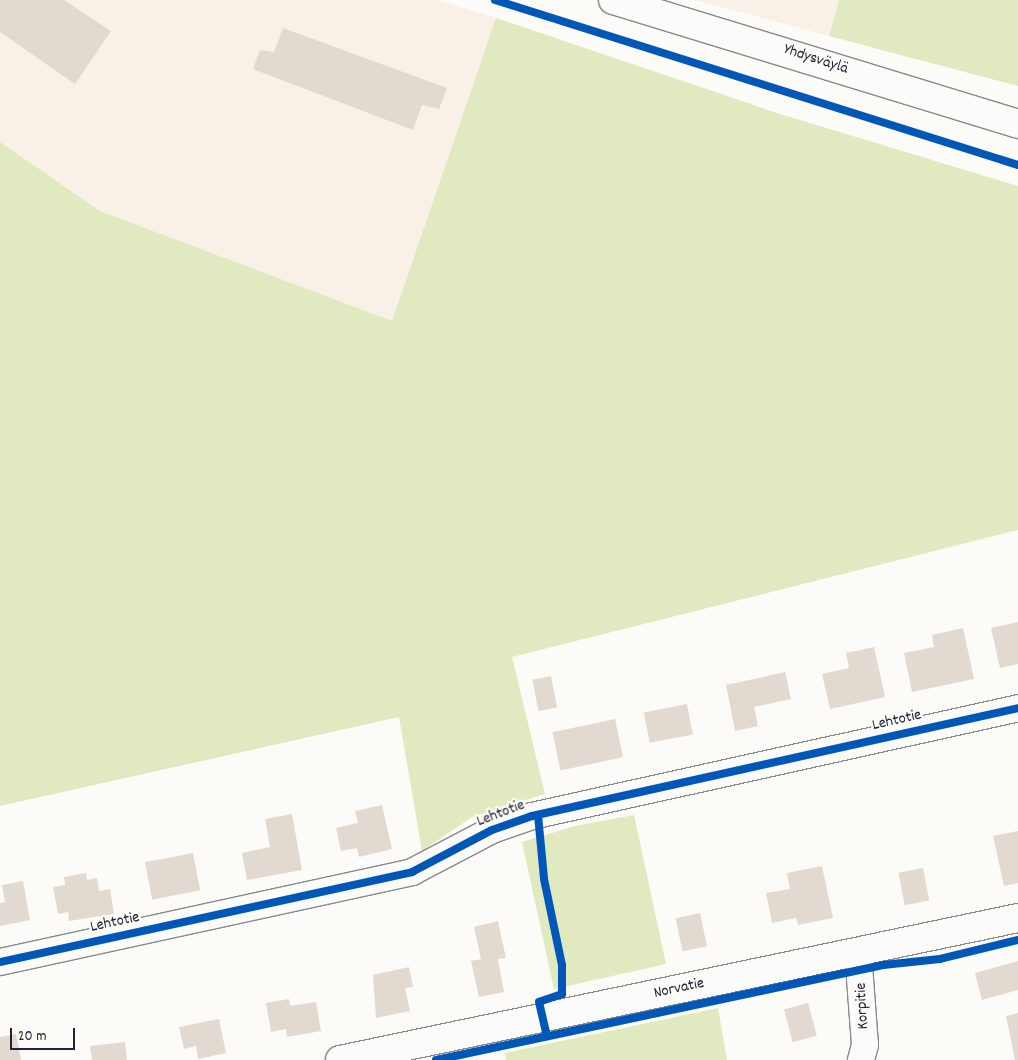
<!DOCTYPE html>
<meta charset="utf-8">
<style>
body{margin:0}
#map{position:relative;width:1018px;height:1060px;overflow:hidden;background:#fcfbf8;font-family:Dekko,sans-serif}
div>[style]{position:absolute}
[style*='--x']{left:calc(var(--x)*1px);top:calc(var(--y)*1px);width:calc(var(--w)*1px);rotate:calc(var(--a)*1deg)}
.built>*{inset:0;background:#f9f1e8}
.green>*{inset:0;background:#e0e9bf}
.building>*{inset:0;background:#e2d9d1;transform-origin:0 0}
.roads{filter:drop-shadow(1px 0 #88888c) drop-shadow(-1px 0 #88888c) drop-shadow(0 1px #88888c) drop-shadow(0 -1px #88888c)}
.street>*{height:26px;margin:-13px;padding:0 13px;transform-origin:13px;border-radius:13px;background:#fbfbf9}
.secondary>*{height:28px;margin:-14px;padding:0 14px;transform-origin:14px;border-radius:14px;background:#fbfbf9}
.cycleway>*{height:8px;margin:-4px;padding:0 4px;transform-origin:4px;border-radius:4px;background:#0057b8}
span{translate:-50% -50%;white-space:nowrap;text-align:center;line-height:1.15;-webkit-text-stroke:5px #fdfcf7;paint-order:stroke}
.street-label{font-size:16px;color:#22223b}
.scale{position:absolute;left:10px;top:1028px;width:65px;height:22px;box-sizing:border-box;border:2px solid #22223b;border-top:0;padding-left:6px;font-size:15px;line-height:18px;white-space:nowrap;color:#22223b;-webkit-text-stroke:4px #fdfcf7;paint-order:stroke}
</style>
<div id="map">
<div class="built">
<i style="clip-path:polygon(0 0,437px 0,496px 18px,392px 321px,100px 211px,0 142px)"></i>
<i style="clip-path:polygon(695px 0,839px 0,829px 36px)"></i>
</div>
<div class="green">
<i style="clip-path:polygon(839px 0,1018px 0,1018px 86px,829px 36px)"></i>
<i style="clip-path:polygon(496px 18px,780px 114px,1018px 186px,1018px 530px,512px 657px,545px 794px,472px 817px,422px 851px,399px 717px,0 806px,0 142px,100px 211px,392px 321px)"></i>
<i style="clip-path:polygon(634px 815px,666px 964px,554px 989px,522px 842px,575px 826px)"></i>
<i style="clip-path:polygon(718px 1008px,727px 1060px,506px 1060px,505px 1053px)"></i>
</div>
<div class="building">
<i style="clip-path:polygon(0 0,64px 0,111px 31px,75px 84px,0 32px)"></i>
<i style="clip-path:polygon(283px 28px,447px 88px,439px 109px,422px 105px,413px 130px,253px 69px,260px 50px,274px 52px)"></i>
<i style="clip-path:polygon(1018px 622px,1018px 664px,1000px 668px,991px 628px)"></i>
<i style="clip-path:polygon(963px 628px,974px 679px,912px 692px,904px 653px,934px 647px,932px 635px)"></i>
<i style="clip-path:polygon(874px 647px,885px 697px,830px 709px,822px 674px,849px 668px,846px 653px)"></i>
<i style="clip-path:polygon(785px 672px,791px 699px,754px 707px,758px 726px,735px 731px,726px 685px)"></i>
<i style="left:551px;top:676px;width:32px;height:19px;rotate:79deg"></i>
<i style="left:687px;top:704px;width:31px;height:44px;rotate:79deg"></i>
<i style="left:615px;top:719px;width:39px;height:64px;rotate:78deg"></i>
<i style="clip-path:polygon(382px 805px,392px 849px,359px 857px,357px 848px,341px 851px,336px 828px,358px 823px,355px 811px)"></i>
<i style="clip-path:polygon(292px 814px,302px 870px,247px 880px,242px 853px,270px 847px,265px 819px)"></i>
<i style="clip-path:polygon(1018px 831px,1018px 883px,1004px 886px,993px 836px)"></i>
<i style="left:193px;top:853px;width:38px;height:49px;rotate:79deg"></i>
<i style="clip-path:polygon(822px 866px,833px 918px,798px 925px,796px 918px,772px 923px,766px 893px,790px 889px,787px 873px)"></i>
<i style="left:923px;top:868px;width:33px;height:25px;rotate:79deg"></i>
<i style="clip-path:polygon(86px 873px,87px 880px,97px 878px,99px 891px,110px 889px,114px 914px,69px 921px,68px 912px,58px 914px,53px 887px,65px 885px,64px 877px)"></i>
<i style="clip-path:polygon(23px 881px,30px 920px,0 926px,0 903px,5px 902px,2px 885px)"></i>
<i style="left:700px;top:913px;width:34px;height:25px;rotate:78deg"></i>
<i style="clip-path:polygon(498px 921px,506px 958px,498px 959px,504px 992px,479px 997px,471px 961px,481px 959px,474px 927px)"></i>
<i style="clip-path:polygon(1018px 961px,1018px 990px,982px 1000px,975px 973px)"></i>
<i style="clip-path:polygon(409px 967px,413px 987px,405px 988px,410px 1011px,376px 1018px,373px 975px)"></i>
<i style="clip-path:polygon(289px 999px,290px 1006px,316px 1002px,321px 1031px,287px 1037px,286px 1029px,271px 1032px,266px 1003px)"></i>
<i style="left:808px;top:1003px;width:34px;height:25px;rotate:75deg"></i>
<i style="clip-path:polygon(1018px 1013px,1018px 1060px,1015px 1060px,1006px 1016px)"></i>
<i style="clip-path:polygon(219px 1019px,226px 1053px,198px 1059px,196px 1046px,184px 1049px,179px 1027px)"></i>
<i style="clip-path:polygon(16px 1034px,21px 1060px,0 1060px,0 1037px)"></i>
<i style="clip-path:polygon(125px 1042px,127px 1060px,92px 1060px,90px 1046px)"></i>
</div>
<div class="roads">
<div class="street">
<i style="--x:858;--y:952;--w:93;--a:85.7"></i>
<i style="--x:865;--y:1045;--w:16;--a:105"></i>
<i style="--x:0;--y:962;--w:422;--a:-12.3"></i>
<i style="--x:412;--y:872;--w:90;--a:-27.7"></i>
<i style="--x:492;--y:830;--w:42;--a:-19.3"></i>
<i style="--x:532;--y:816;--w:498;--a:-12.5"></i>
</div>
<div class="secondary">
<i style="--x:613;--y:0;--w:424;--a:17"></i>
<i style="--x:340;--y:1060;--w:693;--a:-11.83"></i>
</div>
</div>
<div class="cycleway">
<i style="--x:495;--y:0;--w:548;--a:17.51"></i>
<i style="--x:538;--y:815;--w:64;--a:84.6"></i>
<i style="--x:544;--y:879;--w:88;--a:78.2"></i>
<i style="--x:562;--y:965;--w:29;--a:90"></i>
<i style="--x:562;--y:994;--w:24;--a:161"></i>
<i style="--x:539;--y:1002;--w:35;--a:77"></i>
<i style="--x:0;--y:962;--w:422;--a:-12.3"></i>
<i style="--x:412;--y:872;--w:90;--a:-27.7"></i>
<i style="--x:492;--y:830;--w:42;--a:-19.3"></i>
<i style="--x:532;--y:816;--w:498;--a:-12.5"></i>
<i style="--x:436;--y:1060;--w:457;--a:-12"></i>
<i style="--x:883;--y:965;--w:57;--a:-6"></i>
<i style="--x:940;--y:959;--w:80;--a:-13.7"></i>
</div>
<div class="street-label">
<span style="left:816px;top:60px;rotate:18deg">Yhdysväylä</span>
<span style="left:897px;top:721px;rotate:-13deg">Lehtotie</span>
<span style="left:501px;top:814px;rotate:-21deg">Lehtotie</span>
<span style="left:115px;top:923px;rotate:-12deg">Lehtotie</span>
<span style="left:679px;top:989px;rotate:-12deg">Norvatie</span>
<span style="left:863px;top:1006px;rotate:-93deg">Korpitie</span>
</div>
<div class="scale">20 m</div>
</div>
